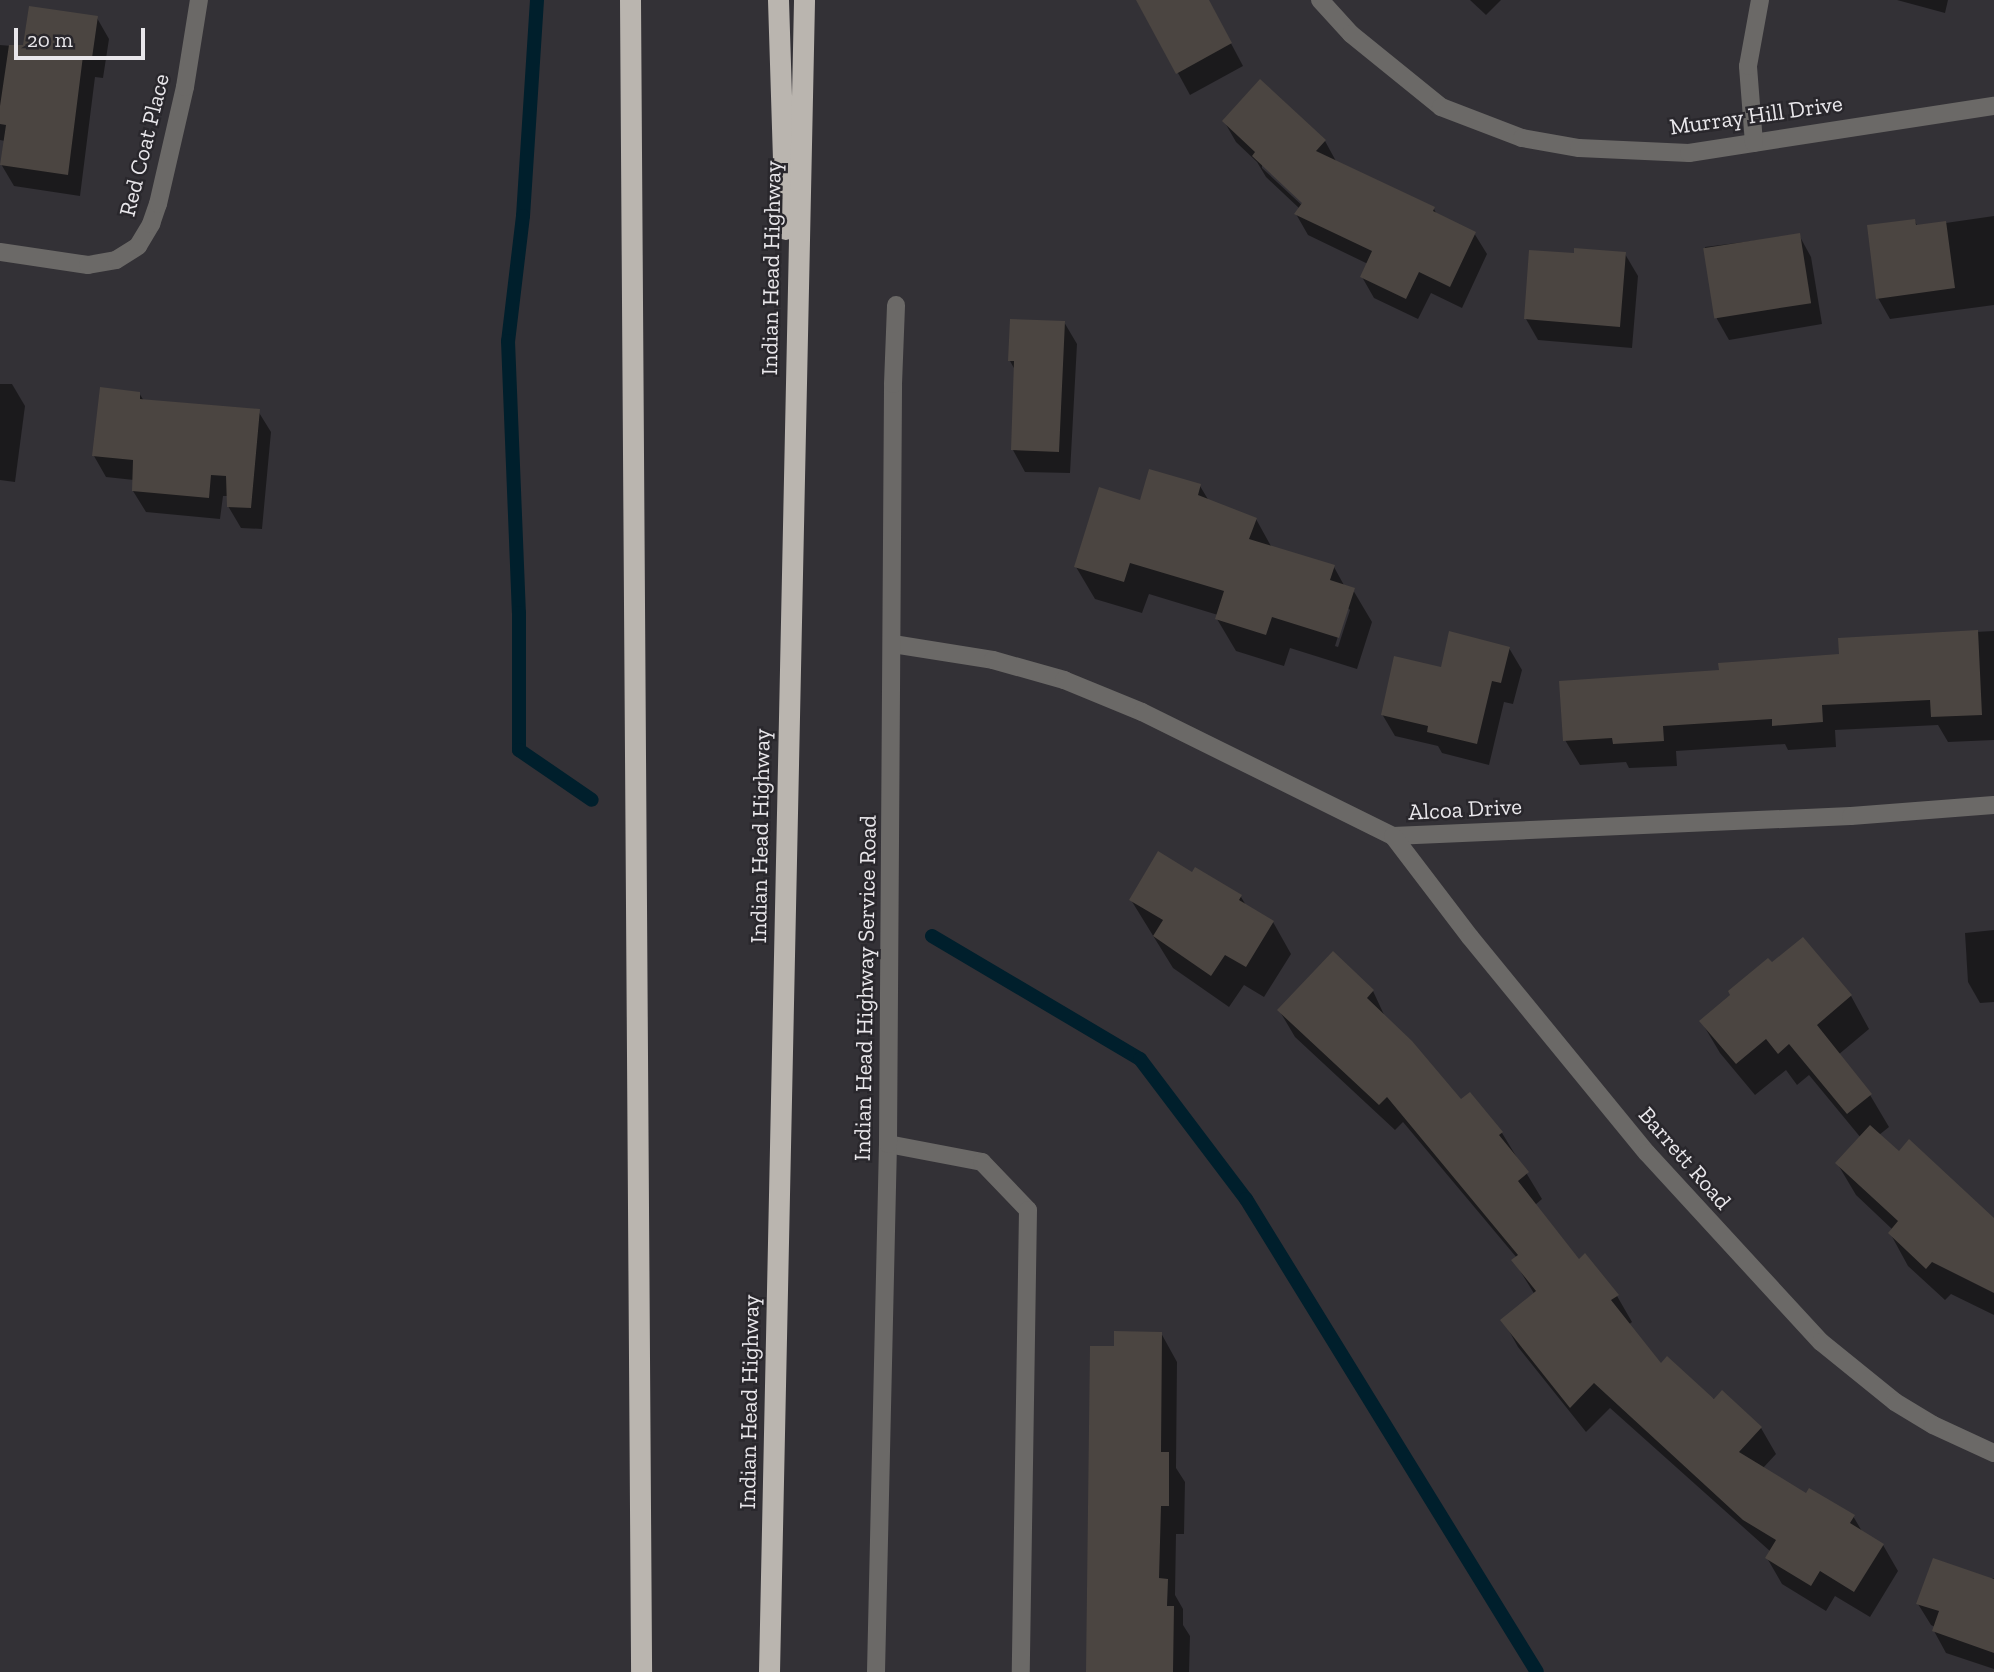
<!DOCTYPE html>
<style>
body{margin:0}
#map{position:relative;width:1994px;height:1672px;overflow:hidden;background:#333136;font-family:"Zilla Slab",serif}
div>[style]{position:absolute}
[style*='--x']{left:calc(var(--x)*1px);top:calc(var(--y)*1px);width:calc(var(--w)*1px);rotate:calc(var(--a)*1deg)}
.shadow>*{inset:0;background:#0007}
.stream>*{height:14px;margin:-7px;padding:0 7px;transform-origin:7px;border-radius:7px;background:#001f2c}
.building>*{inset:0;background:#4b4541;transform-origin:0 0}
.minor>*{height:18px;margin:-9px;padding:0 9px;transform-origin:9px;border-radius:9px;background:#6b6967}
.highway>*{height:21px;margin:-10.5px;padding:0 10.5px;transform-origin:10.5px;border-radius:10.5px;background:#bab5af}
span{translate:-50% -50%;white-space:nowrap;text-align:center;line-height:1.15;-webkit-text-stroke:5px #29272c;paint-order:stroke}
.street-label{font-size:23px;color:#e9e7eb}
.scale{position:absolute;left:14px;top:28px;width:131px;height:32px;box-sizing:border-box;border:4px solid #e9e7eb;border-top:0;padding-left:9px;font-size:21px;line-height:24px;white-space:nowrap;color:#e9e7eb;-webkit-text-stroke:5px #29272c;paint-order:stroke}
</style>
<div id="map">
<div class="shadow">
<i style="clip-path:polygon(1138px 0,1208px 0,1243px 66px,1190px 95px)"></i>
<i style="clip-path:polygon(1470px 0,1501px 0,1486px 15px)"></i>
<i style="clip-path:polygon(1897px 0,1948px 0,1945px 13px)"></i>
<i style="clip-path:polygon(97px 18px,109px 39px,103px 78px,95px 77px,80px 196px,14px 186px,1px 164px,5px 141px,0 140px,0 45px,24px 47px)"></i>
<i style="clip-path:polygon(evenodd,1224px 121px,1325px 141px,1337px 163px,1434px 209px,1437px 215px,1474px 233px,1487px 254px,1462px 308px,1431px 293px,1418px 319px,1374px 298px,1362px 277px,1368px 264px,1308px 235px,1296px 214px,1300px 209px,1266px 177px,1257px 162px,1236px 142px,1224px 121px,1262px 163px,1310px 208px,1307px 210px,1262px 168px,1262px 163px)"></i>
<i style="clip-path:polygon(1994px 216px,1994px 305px,1890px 319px,1878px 298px,1914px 220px,1918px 227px)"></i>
<i style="clip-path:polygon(1799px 235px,1811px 257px,1822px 324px,1729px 340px,1717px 319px,1705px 247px)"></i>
<i style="clip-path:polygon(1625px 254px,1638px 276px,1632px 348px,1538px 340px,1526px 319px,1575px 255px)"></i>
<i style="clip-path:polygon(1064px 322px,1077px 344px,1070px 473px,1025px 472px,1013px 450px,1015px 370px,1010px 361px)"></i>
<i style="clip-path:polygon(0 384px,12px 384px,25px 406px,15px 482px,0 480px)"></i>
<i style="clip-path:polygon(139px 393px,144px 401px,258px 411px,271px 432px,262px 529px,241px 528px,228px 506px,228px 496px,223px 496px,220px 519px,146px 512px,133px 491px,134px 480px,106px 477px,94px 456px)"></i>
<i style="clip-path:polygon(evenodd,1200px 486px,1209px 501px,1256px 519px,1272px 548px,1334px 567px,1345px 587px,1353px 590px,1372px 622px,1357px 669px,1290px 648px,1284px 666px,1236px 651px,1217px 619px,1218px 615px,1149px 594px,1142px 613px,1095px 599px,1076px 567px,1141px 502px,1200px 486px,1347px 607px,1350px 610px,1338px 647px,1335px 646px,1347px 607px)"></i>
<i style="clip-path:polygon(1994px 631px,1994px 740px,1948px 742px,1938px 725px,1835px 730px,1836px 747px,1788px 750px,1785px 744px,1676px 751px,1677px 766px,1629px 768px,1626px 762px,1580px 765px,1565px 740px,1721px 672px,1840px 656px,1840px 639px)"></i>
<i style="clip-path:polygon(1509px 648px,1522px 670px,1513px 704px,1504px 702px,1489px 765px,1442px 753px,1438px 746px,1395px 736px,1382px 714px,1442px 669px)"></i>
<i style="clip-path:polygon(1241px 897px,1247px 907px,1273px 922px,1291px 954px,1264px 997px,1244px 985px,1229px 1007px,1173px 968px,1131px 900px)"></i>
<i style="clip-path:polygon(1994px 930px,1994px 1002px,1980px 1003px,1968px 982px,1965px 933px)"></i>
<i style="clip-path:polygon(1803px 940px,1851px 996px,1869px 1029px,1838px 1055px,1870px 1095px,1889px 1127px,1879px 1135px,1899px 1153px,1994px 1220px,1994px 1315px,1951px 1294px,1945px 1300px,1908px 1266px,1890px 1233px,1893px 1230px,1856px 1195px,1837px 1163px,1861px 1138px,1809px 1075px,1797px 1085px,1786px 1070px,1755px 1095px,1720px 1053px,1701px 1021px)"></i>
<i style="clip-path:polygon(1373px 991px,1386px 1019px,1461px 1101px,1502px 1133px,1542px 1199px,1535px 1205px,1579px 1261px,1617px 1296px,1632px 1322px,1628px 1325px,1661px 1366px,1761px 1428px,1776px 1454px,1763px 1468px,1807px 1495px,1853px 1516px,1863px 1533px,1883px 1545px,1898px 1571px,1870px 1617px,1835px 1596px,1826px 1611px,1782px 1584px,1767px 1558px,1771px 1552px,1610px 1408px,1586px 1432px,1518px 1347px,1503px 1320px,1535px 1295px,1514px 1261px,1517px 1258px,1403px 1122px,1395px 1130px,1295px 1037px,1279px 1010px)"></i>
<i style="clip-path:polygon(1161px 1333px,1177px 1362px,1176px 1468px,1185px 1482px,1184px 1534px,1176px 1534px,1175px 1595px,1183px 1609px,1183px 1625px,1190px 1636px,1189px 1672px,1088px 1672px,1116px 1348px)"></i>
<i style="clip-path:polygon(1994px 1578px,1994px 1669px,1946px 1653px,1934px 1631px,1935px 1627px,1931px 1625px,1918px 1604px)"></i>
</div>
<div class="stream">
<i style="--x:537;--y:0;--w:216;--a:93.7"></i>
<i style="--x:523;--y:216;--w:126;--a:96.8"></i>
<i style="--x:508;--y:341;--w:272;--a:87.7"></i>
<i style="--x:519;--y:613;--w:137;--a:90"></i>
<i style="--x:519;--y:750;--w:88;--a:34.4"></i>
<i style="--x:932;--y:936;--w:242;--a:30.6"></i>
<i style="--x:1140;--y:1059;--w:176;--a:52.9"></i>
<i style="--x:1246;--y:1199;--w:555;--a:58.4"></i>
</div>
<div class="building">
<i style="clip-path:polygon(1136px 0,1209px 0,1232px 43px,1176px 74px)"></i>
<i style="clip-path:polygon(29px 6px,98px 16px,92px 58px,83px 56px,68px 175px,0 165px,6px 125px,0 124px,0 106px,9px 45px,23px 45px)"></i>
<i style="clip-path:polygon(1260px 79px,1326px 140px,1316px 151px,1435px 207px,1433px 211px,1476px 232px,1450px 287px,1419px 272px,1406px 299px,1360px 277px,1372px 251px,1294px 214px,1302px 203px,1252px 156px,1255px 152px,1222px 121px)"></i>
<i style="clip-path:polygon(1915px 219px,1916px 225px,1946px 221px,1955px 288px,1876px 299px,1867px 225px)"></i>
<i style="left:1800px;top:233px;width:71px;height:98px;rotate:81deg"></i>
<i style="clip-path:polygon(1574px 248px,1626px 252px,1620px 327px,1524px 319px,1529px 250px,1574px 253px)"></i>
<i style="clip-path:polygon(1010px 319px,1065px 321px,1059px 452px,1011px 450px,1014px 361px,1008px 361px)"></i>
<i style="clip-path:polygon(100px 387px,140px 392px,140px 399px,260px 409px,251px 508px,227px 507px,226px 476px,211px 475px,209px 498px,132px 491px,133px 460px,92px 456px)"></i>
<i style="clip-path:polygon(1149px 469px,1201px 484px,1198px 495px,1257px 518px,1249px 539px,1335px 565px,1330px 580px,1355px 588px,1339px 638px,1272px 617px,1266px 635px,1215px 619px,1224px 591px,1130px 563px,1124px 582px,1074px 567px,1099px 487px,1140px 500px)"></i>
<i style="clip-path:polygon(1978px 630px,1982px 715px,1931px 717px,1930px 700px,1822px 705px,1823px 722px,1772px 726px,1772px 719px,1663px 726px,1664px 741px,1613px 744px,1612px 738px,1563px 741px,1559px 681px,1719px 670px,1718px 663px,1839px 654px,1838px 638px)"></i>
<i style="clip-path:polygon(1449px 631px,1510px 647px,1501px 683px,1492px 681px,1477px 744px,1427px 732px,1428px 726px,1381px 715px,1394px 656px,1441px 667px)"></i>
<i style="clip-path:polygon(1158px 851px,1192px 872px,1195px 867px,1242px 895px,1239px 900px,1274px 921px,1246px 967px,1225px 955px,1211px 976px,1153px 936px,1163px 920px,1129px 900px)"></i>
<i style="clip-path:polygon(1803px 937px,1852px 995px,1817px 1025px,1872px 1094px,1847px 1114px,1789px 1044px,1778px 1054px,1766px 1039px,1736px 1064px,1699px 1021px,1730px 995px,1728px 991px,1768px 958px,1772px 962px)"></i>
<i style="clip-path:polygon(1333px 951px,1374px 990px,1367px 998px,1412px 1041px,1461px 1099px,1470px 1092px,1503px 1132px,1499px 1135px,1529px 1172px,1518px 1181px,1579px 1259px,1585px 1253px,1619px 1295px,1611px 1300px,1661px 1363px,1667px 1356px,1714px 1399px,1722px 1390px,1762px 1427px,1739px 1452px,1806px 1493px,1809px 1488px,1855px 1515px,1850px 1523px,1884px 1544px,1854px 1592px,1820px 1571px,1811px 1586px,1765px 1558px,1776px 1540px,1743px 1520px,1594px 1383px,1570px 1408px,1500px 1320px,1536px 1291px,1511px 1260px,1518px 1255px,1387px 1097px,1379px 1105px,1277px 1010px)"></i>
<i style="clip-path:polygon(1870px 1125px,1899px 1151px,1909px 1139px,1994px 1218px,1994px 1293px,1932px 1262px,1926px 1269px,1888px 1233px,1898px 1221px,1835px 1163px)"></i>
<i style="clip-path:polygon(1114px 1331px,1162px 1332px,1161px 1452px,1169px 1452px,1169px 1506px,1161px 1506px,1159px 1578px,1168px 1579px,1167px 1606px,1174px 1606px,1173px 1672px,1086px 1672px,1090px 1346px,1114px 1346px)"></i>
<i style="clip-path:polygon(1933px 1558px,1994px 1579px,1994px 1653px,1932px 1631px,1939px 1611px,1916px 1604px)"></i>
</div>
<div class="minor">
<i style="--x:1320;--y:0;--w:46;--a:47.6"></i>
<i style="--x:1351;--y:34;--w:116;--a:39"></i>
<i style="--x:1441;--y:107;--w:87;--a:20.9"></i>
<i style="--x:1522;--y:138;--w:58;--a:10"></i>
<i style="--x:1579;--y:148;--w:110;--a:2.6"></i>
<i style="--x:1689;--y:153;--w:309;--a:-8.8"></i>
<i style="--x:1754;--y:143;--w:77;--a:-94.5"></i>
<i style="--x:1748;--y:66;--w:67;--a:-79.7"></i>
<i style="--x:0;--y:252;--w:89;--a:8.4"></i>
<i style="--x:88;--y:265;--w:28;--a:-10"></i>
<i style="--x:116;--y:260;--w:26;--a:-32"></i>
<i style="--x:138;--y:246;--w:26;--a:-59"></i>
<i style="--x:151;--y:224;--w:21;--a:-71"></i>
<i style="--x:158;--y:204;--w:120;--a:-77"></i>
<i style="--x:185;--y:87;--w:88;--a:-80.9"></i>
<i style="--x:893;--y:644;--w:101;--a:9.1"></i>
<i style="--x:993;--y:660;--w:74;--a:15.7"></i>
<i style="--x:1064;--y:680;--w:84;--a:22.3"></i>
<i style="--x:1142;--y:712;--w:280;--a:26.3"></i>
<i style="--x:1393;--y:836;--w:458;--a:-2.5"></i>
<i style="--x:1851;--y:816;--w:143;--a:-4.4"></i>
<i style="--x:1393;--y:836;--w:127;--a:52.7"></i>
<i style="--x:1470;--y:937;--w:279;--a:50.7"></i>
<i style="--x:1647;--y:1153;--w:257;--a:47.4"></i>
<i style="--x:1821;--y:1342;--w:95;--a:39"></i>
<i style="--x:1895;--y:1402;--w:44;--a:31.2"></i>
<i style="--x:1933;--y:1425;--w:67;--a:24.7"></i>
<i style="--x:888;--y:1144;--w:96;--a:10.8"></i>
<i style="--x:982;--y:1162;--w:66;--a:46.2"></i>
<i style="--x:1028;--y:1210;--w:462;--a:90.9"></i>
<i style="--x:876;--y:1672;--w:528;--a:-88.7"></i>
<i style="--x:888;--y:1144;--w:760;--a:-89.62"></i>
<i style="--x:893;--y:384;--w:79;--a:-87.8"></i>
</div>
<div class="highway">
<i style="--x:630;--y:0;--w:1672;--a:89.62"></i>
<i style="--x:778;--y:0;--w:229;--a:88.2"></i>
<i style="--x:769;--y:1672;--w:1672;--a:-88.8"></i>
</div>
<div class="street-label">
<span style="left:1756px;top:115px;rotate:-8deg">Murray Hill Drive</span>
<span style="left:144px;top:145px;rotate:-76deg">Red Coat Place</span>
<span style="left:771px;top:268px;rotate:-89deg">Indian Head Highway</span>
<span style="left:1465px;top:809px;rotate:-3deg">Alcoa Drive</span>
<span style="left:760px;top:836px;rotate:-89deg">Indian Head Highway</span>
<span style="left:865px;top:988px;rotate:-89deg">Indian Head Highway Service Road</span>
<span style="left:1685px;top:1158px;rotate:49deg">Barrett Road</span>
<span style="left:749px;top:1402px;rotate:-89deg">Indian Head Highway</span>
</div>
<div class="scale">20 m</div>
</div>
